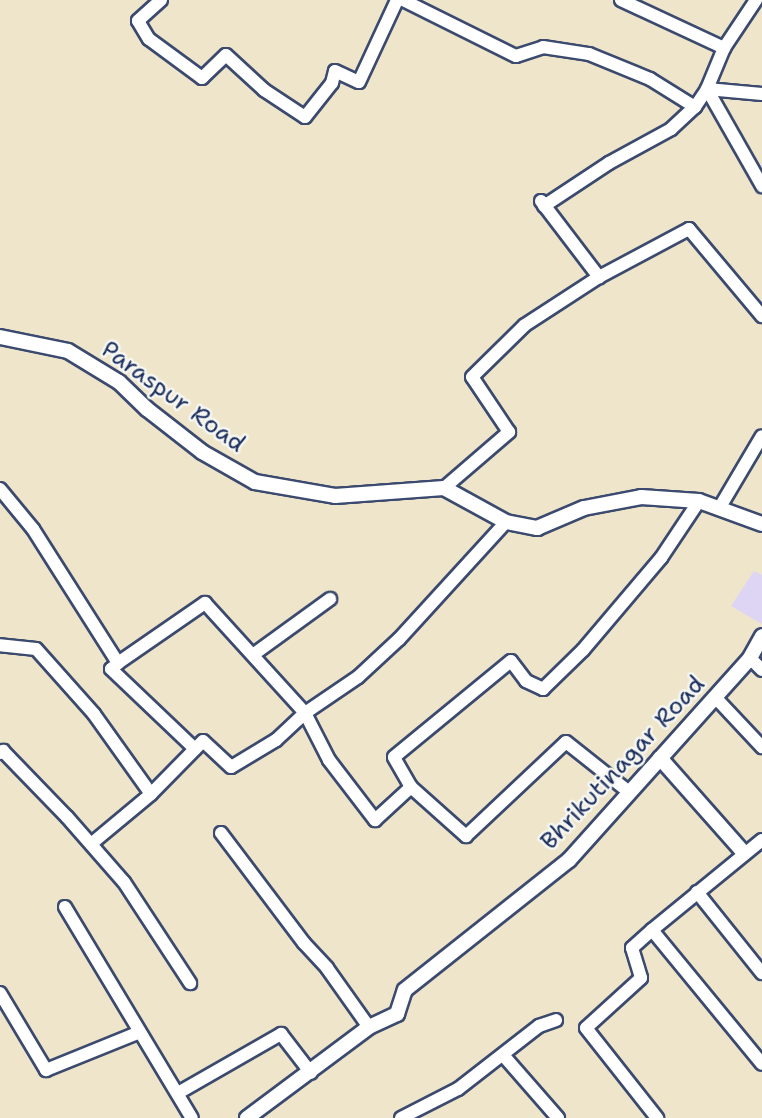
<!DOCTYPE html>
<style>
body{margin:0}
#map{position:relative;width:762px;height:1118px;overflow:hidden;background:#eee5cb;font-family:"Shantell Sans",sans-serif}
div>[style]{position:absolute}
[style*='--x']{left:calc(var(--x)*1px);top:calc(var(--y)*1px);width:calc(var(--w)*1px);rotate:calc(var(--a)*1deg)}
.built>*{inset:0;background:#ded5f5}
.roads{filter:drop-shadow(2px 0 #3b4a6e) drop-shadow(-2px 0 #3b4a6e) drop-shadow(0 2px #3b4a6e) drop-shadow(0 -2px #3b4a6e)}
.minor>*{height:12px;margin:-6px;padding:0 6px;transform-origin:6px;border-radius:6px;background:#fff}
.tertiary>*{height:14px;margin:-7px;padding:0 7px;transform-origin:7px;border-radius:7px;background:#fff}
span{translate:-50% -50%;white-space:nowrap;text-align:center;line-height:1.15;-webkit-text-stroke:5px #f6f6f2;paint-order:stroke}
.street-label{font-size:24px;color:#1b2f5e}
</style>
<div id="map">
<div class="built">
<i style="clip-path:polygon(754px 571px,762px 575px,762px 624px,731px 606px)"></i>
</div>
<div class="roads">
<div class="minor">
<i style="--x:161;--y:0;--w:31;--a:138"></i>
<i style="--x:138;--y:21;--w:21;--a:59"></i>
<i style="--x:149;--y:39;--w:66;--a:36.3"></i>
<i style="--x:202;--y:78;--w:33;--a:-44"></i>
<i style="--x:226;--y:55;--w:52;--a:42.6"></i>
<i style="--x:264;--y:90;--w:49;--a:33.4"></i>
<i style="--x:305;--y:117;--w:43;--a:-51.5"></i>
<i style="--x:332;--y:83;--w:12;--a:-76"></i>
<i style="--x:335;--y:71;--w:26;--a:25"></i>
<i style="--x:359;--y:82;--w:90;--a:-65.1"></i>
<i style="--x:403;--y:0;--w:126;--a:26.4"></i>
<i style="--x:516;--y:56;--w:28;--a:-18"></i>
<i style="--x:543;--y:47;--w:47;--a:8.7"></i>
<i style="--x:589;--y:54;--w:66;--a:22.3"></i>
<i style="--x:650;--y:79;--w:53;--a:31.9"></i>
<i style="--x:621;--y:0;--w:114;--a:25"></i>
<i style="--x:762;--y:94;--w:55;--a:-174.8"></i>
<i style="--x:707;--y:89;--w:112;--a:60.4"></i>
<i style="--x:541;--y:201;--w:96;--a:52.7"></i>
<i style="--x:599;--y:277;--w:102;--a:-28.1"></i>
<i style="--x:689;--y:229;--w:114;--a:50"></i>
<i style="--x:544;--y:206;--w:78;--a:-33.5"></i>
<i style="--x:609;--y:163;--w:71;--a:-28.7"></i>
<i style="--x:671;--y:129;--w:33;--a:-43"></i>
<i style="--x:695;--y:107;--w:22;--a:-56"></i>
<i style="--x:707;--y:89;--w:44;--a:-67.5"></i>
<i style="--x:724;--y:48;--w:58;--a:-56.3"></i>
<i style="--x:444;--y:488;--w:86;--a:-40.7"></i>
<i style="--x:509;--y:432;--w:66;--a:-123.9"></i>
<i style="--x:472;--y:377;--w:74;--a:-44.5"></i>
<i style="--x:525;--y:325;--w:88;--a:-33"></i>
<i style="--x:0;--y:489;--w:52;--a:50.5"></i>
<i style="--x:33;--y:529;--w:159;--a:57.6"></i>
<i style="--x:118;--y:663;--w:106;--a:-34.6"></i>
<i style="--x:205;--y:603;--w:149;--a:47.7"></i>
<i style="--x:305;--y:713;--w:40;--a:137"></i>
<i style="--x:276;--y:740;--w:52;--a:149"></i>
<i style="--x:231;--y:767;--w:38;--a:-137"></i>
<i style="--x:203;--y:741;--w:74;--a:134.5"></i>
<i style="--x:151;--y:794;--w:98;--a:-125.5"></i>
<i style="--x:94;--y:714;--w:87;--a:-131.7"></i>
<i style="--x:36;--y:649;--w:36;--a:-174"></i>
<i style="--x:720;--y:507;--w:82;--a:-59.4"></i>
<i style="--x:506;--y:522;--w:159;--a:132.4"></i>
<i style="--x:399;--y:639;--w:56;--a:137.2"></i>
<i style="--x:358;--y:677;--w:64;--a:145.8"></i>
<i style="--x:305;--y:713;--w:53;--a:62.9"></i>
<i style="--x:329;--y:760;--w:76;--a:52.5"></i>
<i style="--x:375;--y:820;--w:49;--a:-42.5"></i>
<i style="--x:411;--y:787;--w:34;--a:-120"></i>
<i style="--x:394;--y:757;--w:151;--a:-39.4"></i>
<i style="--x:511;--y:661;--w:25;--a:53"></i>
<i style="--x:526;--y:681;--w:19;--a:25"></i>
<i style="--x:543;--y:689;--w:56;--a:-44.3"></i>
<i style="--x:583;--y:650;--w:121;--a:-49.7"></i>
<i style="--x:661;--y:558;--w:69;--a:-56.3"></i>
<i style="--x:254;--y:654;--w:94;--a:-35.9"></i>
<i style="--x:750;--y:658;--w:17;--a:45"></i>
<i style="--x:118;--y:663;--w:9;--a:139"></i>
<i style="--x:111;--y:669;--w:116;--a:43.6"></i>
<i style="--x:715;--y:697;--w:69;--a:46.8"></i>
<i style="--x:0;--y:753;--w:4;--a:-34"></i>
<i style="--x:3;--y:751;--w:92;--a:45.9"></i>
<i style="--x:67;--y:817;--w:86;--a:48.8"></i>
<i style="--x:124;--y:882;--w:121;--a:56.8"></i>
<i style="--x:411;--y:787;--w:74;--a:41.7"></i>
<i style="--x:466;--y:836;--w:137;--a:-43.2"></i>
<i style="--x:566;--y:742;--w:80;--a:38.4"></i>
<i style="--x:221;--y:833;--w:138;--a:53"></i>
<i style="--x:304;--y:943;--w:34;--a:47"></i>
<i style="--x:327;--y:968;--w:72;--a:54.6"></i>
<i style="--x:762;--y:840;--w:142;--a:140.7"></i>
<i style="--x:652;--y:930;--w:173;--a:50.6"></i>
<i style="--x:91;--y:844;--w:78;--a:-39.8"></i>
<i style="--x:697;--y:892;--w:104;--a:51.3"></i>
<i style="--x:65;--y:907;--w:246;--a:59"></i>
<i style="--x:652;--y:930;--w:27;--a:138"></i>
<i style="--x:632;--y:948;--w:31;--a:73"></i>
<i style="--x:641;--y:978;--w:74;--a:137.7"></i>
<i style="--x:586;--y:1028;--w:115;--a:51.7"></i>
<i style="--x:0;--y:993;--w:90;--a:59.1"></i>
<i style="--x:46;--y:1070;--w:101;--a:-22"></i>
<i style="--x:503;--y:1055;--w:84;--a:48.9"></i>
<i style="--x:178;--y:1093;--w:119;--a:-29.8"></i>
<i style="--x:281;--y:1034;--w:49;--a:52.4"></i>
<i style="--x:401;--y:1118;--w:64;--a:-27"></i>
<i style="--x:458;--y:1089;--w:103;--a:-37.9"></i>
<i style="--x:539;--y:1026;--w:18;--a:-19"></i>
</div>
<div class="tertiary">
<i style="--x:0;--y:337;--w:69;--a:11.6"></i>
<i style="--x:68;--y:351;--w:60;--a:31.3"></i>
<i style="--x:119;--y:382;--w:39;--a:44"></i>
<i style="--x:147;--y:409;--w:70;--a:38"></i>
<i style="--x:202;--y:452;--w:61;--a:29.5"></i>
<i style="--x:255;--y:482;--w:81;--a:9.9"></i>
<i style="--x:335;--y:496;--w:109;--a:-4.2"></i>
<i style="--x:444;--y:488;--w:71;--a:28.7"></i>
<i style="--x:506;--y:522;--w:32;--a:11"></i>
<i style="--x:537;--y:528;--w:51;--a:-23.1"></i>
<i style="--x:584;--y:508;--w:58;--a:-10.9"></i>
<i style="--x:641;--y:497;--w:58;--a:3.9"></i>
<i style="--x:699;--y:501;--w:67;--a:20.1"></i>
<i style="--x:660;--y:758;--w:127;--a:48.5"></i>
<i style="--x:247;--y:1118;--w:152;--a:-36.7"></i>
<i style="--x:369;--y:1027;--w:31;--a:-25"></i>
<i style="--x:397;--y:1014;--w:25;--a:-72"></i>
<i style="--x:405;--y:990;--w:209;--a:-38.4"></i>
<i style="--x:569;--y:860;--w:271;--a:-48.1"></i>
<i style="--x:750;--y:658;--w:25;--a:-61"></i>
</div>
</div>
<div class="street-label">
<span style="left:173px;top:397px;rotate:36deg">Paraspur Road</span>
<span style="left:623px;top:763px;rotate:-47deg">Bhrikutinagar Road</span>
</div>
</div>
